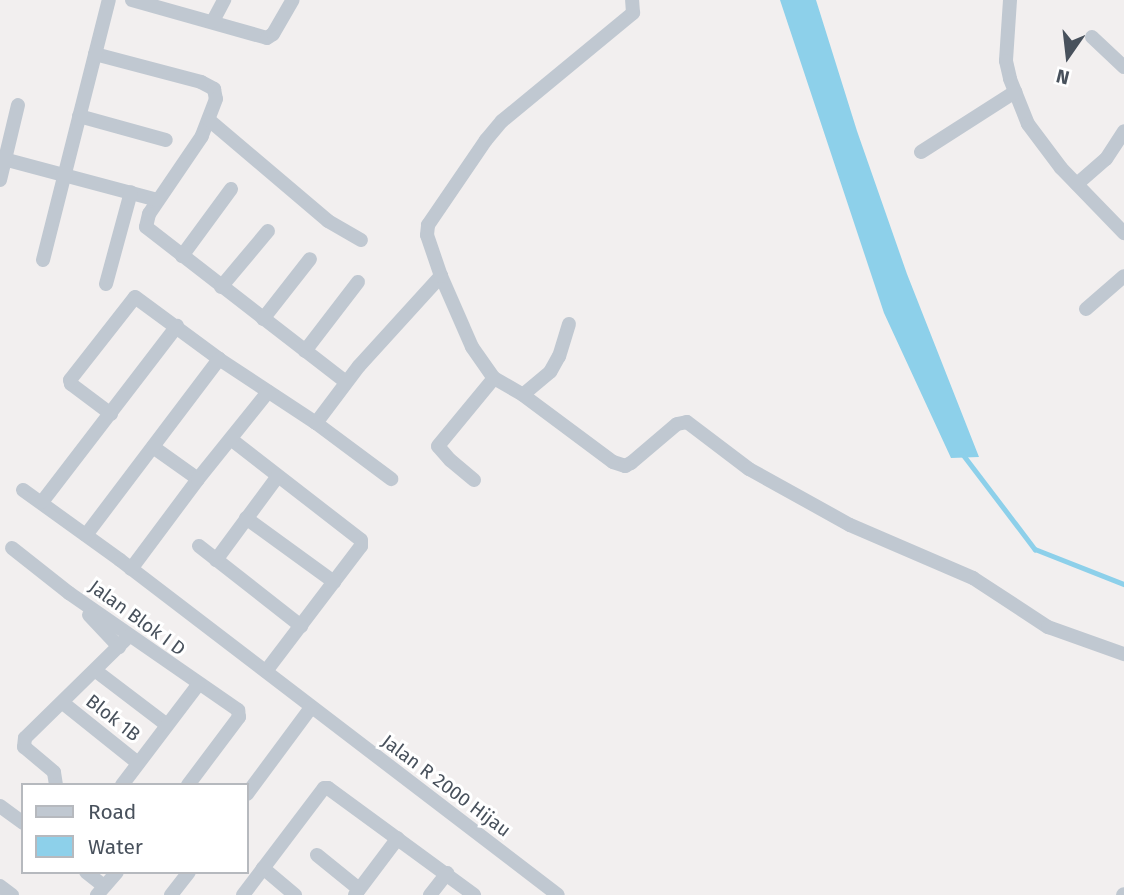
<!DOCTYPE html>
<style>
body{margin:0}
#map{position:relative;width:1124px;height:895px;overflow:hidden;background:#f2efef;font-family:"Fira Sans",sans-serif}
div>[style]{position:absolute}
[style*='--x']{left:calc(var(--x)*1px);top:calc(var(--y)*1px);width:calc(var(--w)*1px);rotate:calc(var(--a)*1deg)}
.water>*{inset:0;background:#8dd0ea}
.stream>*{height:4.5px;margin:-2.25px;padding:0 2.25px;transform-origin:2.25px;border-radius:2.25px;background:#8dd0ea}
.street>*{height:14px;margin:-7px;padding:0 7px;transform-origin:7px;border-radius:7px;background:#c0c8d1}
span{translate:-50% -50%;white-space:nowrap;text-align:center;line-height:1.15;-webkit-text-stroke:6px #fff;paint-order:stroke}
.street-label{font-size:19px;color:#48515c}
.legend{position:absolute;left:21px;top:783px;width:228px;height:91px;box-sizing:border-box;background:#fff;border:2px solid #b6b9be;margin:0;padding:9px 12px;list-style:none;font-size:21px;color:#48515c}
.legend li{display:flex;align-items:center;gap:14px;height:35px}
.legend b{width:35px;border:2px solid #b6b9be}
.north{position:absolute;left:1033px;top:21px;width:70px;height:70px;-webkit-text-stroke:5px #fff;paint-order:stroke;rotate:194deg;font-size:19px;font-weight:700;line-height:28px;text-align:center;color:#48515c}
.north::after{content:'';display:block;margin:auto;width:24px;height:32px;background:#48515c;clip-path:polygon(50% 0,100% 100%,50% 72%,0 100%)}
</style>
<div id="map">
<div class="water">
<i style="clip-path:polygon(780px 0,816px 0,857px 131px,907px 274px,979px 457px,951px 458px,884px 313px)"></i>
</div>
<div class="stream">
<i style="--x:962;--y:453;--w:121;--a:52.8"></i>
<i style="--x:1035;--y:549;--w:96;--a:21.5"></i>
</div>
<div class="street">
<i style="--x:132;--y:0;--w:140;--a:15.7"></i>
<i style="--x:267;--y:38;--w:7;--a:-34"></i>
<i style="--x:273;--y:34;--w:39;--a:-60"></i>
<i style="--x:1010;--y:0;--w:61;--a:93.8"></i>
<i style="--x:1006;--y:61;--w:18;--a:77"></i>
<i style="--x:1010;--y:79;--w:48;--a:68.2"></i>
<i style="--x:1028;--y:124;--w:55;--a:53.1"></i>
<i style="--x:1061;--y:168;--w:91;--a:45.9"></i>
<i style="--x:213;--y:21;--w:24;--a:-62"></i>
<i style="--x:1092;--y:37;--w:44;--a:43.2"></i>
<i style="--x:95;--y:54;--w:110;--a:14.8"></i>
<i style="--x:201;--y:82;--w:15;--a:28"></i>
<i style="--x:214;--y:89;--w:10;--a:79"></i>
<i style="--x:216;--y:99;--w:40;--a:111"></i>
<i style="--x:202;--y:136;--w:94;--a:124.2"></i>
<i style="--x:149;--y:214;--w:13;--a:103"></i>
<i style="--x:146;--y:227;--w:253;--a:37.8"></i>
<i style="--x:79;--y:116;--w:90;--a:15.4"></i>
<i style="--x:209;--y:120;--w:156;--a:40.3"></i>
<i style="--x:328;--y:221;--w:38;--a:30"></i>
<i style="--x:921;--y:152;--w:112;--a:-32.6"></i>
<i style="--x:0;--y:158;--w:163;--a:14.9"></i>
<i style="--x:0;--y:180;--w:77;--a:-76.5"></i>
<i style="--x:1077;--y:184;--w:38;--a:-41"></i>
<i style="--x:1106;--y:159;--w:33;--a:-57"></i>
<i style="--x:182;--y:256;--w:83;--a:-53.8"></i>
<i style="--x:43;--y:260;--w:268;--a:-75.8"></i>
<i style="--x:441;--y:276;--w:77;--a:66.4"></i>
<i style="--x:472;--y:347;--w:38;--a:55"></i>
<i style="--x:494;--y:378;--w:34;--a:30"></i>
<i style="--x:106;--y:284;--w:95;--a:-74.8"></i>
<i style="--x:221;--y:287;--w:73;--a:-50"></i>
<i style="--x:1086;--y:309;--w:50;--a:-41"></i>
<i style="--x:263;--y:319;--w:76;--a:-51.9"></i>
<i style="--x:569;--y:324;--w:34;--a:107"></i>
<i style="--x:559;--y:356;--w:18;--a:119"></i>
<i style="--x:550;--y:372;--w:35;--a:140"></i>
<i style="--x:523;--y:395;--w:112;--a:36.7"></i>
<i style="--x:613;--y:462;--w:13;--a:18"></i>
<i style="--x:625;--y:466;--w:7;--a:-27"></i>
<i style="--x:631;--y:463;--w:60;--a:-40.3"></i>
<i style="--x:677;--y:424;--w:10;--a:-11"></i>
<i style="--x:687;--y:422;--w:78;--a:37.2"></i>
<i style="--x:749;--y:469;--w:115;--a:29"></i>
<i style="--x:850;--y:525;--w:134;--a:23.3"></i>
<i style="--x:973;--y:578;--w:90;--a:33.2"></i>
<i style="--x:1048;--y:627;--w:81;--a:19.6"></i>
<i style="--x:305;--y:351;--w:87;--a:-52.5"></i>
<i style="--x:111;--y:414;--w:50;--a:-143.1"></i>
<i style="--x:71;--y:384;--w:4;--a:-104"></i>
<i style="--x:70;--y:380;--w:105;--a:-51.9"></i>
<i style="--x:135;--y:297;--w:104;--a:36.4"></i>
<i style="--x:219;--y:359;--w:116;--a:33.4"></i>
<i style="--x:316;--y:423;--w:71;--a:-53"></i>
<i style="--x:359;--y:366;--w:122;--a:-47.7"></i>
<i style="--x:441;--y:276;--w:43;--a:-108.9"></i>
<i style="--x:427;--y:235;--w:10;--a:-84"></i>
<i style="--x:428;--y:225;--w:103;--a:-55.7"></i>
<i style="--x:486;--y:140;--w:25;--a:-50"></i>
<i style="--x:502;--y:121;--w:170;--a:-39.5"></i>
<i style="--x:633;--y:13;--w:13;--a:-94"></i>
<i style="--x:316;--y:423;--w:94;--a:36.7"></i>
<i style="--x:232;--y:440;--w:163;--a:37.8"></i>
<i style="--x:361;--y:540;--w:6;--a:90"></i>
<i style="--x:361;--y:546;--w:157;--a:127.2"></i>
<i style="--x:153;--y:447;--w:55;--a:35.4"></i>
<i style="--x:474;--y:480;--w:31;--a:-140"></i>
<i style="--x:450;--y:460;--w:18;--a:-131"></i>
<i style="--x:438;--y:446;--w:88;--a:-50.5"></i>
<i style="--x:23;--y:490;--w:120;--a:35.8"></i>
<i style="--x:120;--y:560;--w:551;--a:37.41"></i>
<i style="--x:42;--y:502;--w:222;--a:-52.5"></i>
<i style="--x:246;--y:518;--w:109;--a:36"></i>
<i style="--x:86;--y:535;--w:221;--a:-52.9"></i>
<i style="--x:199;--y:546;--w:130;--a:38.1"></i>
<i style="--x:12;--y:548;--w:73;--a:38.3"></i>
<i style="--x:69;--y:593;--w:206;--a:34.7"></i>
<i style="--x:238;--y:710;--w:7;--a:82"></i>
<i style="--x:239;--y:717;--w:85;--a:126.9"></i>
<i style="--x:216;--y:560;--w:104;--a:-53.6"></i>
<i style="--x:131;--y:569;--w:112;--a:-53.3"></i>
<i style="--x:198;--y:479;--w:112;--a:-51.2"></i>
<i style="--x:89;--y:615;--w:44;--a:46.8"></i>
<i style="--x:96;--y:671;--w:89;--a:37.3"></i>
<i style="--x:63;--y:703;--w:96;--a:38.7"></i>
<i style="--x:56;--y:785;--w:13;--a:-99"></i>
<i style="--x:54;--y:772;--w:39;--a:-140"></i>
<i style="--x:24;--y:747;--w:9;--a:-84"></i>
<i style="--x:25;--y:738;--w:146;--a:-44.4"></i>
<i style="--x:122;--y:785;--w:126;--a:-52.8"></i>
<i style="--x:247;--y:794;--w:106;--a:-53.5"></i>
<i style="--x:0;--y:806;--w:29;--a:36"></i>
<i style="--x:317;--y:855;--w:54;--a:39"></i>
<i style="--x:263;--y:868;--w:42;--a:40.2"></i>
<i style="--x:86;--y:872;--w:23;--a:38"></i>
<i style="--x:0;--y:886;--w:15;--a:37"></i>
<i style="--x:97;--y:895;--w:30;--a:-49"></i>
<i style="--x:171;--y:895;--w:29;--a:-52"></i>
<i style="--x:243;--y:895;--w:134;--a:-52.9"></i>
<i style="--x:324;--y:788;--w:4;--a:0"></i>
<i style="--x:328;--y:788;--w:181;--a:36.2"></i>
<i style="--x:355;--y:895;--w:71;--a:-53"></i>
<i style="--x:430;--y:895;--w:28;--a:-52"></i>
<i style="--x:1123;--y:895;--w:1;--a:-45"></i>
</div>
<div class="street-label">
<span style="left:137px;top:618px;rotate:36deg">Jalan Blok I D</span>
<span style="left:113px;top:718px;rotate:38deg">Blok 1B</span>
<span style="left:446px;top:786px;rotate:37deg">Jalan R 2000 Hijau</span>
</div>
<ul class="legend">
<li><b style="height:9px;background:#c0c8d1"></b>Road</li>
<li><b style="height:19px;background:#8dd0ea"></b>Water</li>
</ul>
<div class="north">N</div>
</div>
